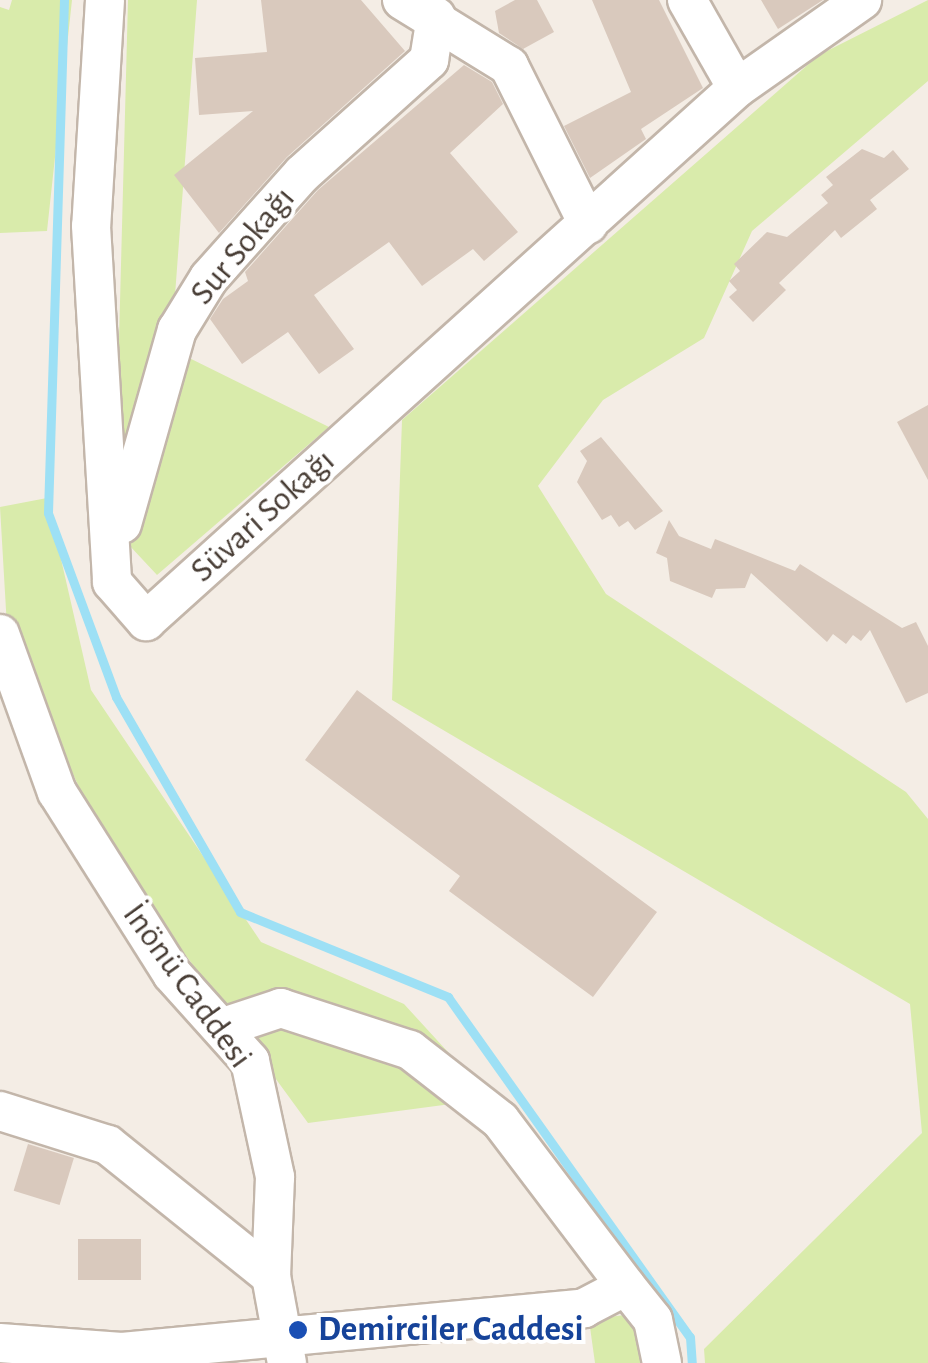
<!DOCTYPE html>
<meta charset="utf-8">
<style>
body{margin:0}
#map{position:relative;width:928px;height:1363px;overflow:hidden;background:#f4ede5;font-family:"Alegreya Sans",sans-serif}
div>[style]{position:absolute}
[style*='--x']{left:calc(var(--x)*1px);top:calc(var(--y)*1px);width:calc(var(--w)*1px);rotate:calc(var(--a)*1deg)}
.green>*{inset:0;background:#d9ebab}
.stream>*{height:9px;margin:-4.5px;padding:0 4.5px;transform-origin:4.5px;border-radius:4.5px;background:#9de0f5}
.building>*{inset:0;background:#d9c9bd;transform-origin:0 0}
.roads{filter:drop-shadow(2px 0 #c3b6aa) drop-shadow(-2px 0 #c3b6aa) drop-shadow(0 2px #c3b6aa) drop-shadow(0 -2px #c3b6aa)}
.minor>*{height:38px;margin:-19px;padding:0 19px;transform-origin:19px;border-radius:19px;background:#fff}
.dots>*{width:28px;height:28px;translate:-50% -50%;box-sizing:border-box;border:5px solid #fff;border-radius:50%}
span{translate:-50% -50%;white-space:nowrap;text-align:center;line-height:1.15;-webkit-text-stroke:8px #fff;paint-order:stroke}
.street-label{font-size:35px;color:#473c34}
.transit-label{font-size:35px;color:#164399;font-weight:700}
.left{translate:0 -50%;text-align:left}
</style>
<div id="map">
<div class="green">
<i style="clip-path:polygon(12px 0,72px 0,47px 231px,0 233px,0 7px,9px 10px)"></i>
<i style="clip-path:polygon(128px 0,197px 0,171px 349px,329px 427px,157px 575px,114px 529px)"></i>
<i style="clip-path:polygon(928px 0,928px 81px,752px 231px,704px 338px,603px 400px,538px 486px,606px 594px,906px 792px,928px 819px,928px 1363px,705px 1363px,704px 1349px,922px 1133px,910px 1004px,392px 700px,402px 420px,819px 55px)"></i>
<i style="clip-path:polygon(47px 498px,91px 690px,261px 942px,404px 1004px,479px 1086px,451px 1104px,308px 1123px,104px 843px,7px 627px,0 507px)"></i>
<i style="clip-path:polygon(645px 1312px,656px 1363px,595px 1363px,589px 1320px)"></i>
</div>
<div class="stream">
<i style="--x:64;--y:0;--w:513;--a:91.79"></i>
<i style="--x:48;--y:513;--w:196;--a:69.7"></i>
<i style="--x:116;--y:697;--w:248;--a:60"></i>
<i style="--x:240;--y:912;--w:225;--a:22.2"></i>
<i style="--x:448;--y:997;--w:417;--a:54.6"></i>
<i style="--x:690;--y:1337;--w:26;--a:86"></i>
</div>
<div class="building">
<i style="clip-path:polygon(261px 0,361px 0,405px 51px,287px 157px,219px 233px,174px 175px,253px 111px,199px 115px,195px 58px,267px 52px)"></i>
<i style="clip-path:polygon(515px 0,537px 0,554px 32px,523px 49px,499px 33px,495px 11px)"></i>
<i style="clip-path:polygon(592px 0,659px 0,703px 88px,641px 129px,646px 139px,590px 178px,564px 126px,631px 92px)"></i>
<i style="clip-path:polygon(761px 0,823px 0,778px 29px)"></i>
<i style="clip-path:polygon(464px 65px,492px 82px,503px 104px,450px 153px,518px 232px,484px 261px,473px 249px,422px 286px,389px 242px,314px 295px,354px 349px,319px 374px,288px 332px,242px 364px,210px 319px,223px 299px,248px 281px,245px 272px,318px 190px)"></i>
<i style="clip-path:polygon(862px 149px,884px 158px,893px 150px,909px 169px,870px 200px,877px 209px,841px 238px,835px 230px,779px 283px,786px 290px,753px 322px,729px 297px,737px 290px,729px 281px,740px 271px,734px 264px,767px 232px,787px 237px,828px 203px,821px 195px,833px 185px,826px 177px)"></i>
<i style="clip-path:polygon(928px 405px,928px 480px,897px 422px)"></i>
<i style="clip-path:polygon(601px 437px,663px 511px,635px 530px,628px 521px,619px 527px,611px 515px,602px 520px,577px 482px,587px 461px,580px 451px)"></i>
<i style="clip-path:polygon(669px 520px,679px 536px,711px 549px,715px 539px,795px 571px,800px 564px,902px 628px,916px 622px,928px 646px,928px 693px,906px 703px,870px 630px,861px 641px,853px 635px,846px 644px,833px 634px,827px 642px,751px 573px,745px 588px,716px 589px,712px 598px,670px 581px,667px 558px,656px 553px)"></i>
<i style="clip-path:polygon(357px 690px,657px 912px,593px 997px,449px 891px,460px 876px,305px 760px)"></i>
<i style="left:28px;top:1144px;width:48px;height:49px;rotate:17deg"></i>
<i style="left:78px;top:1239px;width:63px;height:41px"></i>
</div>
<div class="roads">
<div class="minor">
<i style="--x:105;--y:0;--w:226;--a:93.5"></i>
<i style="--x:91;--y:226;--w:357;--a:86.6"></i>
<i style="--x:112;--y:582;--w:52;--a:48.9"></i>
<i style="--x:146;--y:621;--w:796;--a:-42.05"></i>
<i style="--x:737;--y:88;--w:153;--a:-35.1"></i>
<i style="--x:402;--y:0;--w:126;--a:31.7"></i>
<i style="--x:509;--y:66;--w:177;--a:63.4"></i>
<i style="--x:687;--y:0;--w:101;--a:60.4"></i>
<i style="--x:122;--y:524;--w:202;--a:-74.2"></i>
<i style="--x:177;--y:330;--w:61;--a:-58.4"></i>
<i style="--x:209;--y:278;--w:140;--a:-48.2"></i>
<i style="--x:302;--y:174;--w:171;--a:-41.9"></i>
<i style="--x:429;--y:60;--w:44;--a:-80.8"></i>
<i style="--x:0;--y:634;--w:168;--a:70.2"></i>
<i style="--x:57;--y:792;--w:215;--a:57.7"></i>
<i style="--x:172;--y:974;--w:117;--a:48.1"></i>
<i style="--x:250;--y:1061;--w:119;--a:77.8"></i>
<i style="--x:275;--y:1177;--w:99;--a:92.3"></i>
<i style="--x:271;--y:1276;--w:88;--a:79.6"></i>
<i style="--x:0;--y:1111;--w:113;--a:17.5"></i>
<i style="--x:108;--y:1145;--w:209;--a:38.8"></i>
<i style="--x:626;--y:1286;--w:43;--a:51.5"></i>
<i style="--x:653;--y:1320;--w:44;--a:78.2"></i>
<i style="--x:0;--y:1343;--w:122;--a:4.2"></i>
<i style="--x:122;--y:1352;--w:464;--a:-5.4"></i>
<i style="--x:584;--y:1308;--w:47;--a:-27.6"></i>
<i style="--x:626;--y:1286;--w:208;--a:-127.2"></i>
<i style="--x:500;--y:1120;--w:114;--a:-142.1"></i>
<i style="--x:410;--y:1050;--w:136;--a:-162"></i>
<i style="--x:281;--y:1008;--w:63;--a:161.6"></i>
</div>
</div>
<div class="dots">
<i style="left:298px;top:1330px;background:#1a4fb4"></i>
</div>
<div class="street-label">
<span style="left:243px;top:246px;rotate:-50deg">Sur Sokağı</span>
<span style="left:263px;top:516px;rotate:-42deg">Süvari Sokağı</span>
<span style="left:187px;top:986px;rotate:54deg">İnönü Caddesi</span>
</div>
<div class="transit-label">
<span class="left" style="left:318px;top:1330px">Demirciler Caddesi</span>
</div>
</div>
